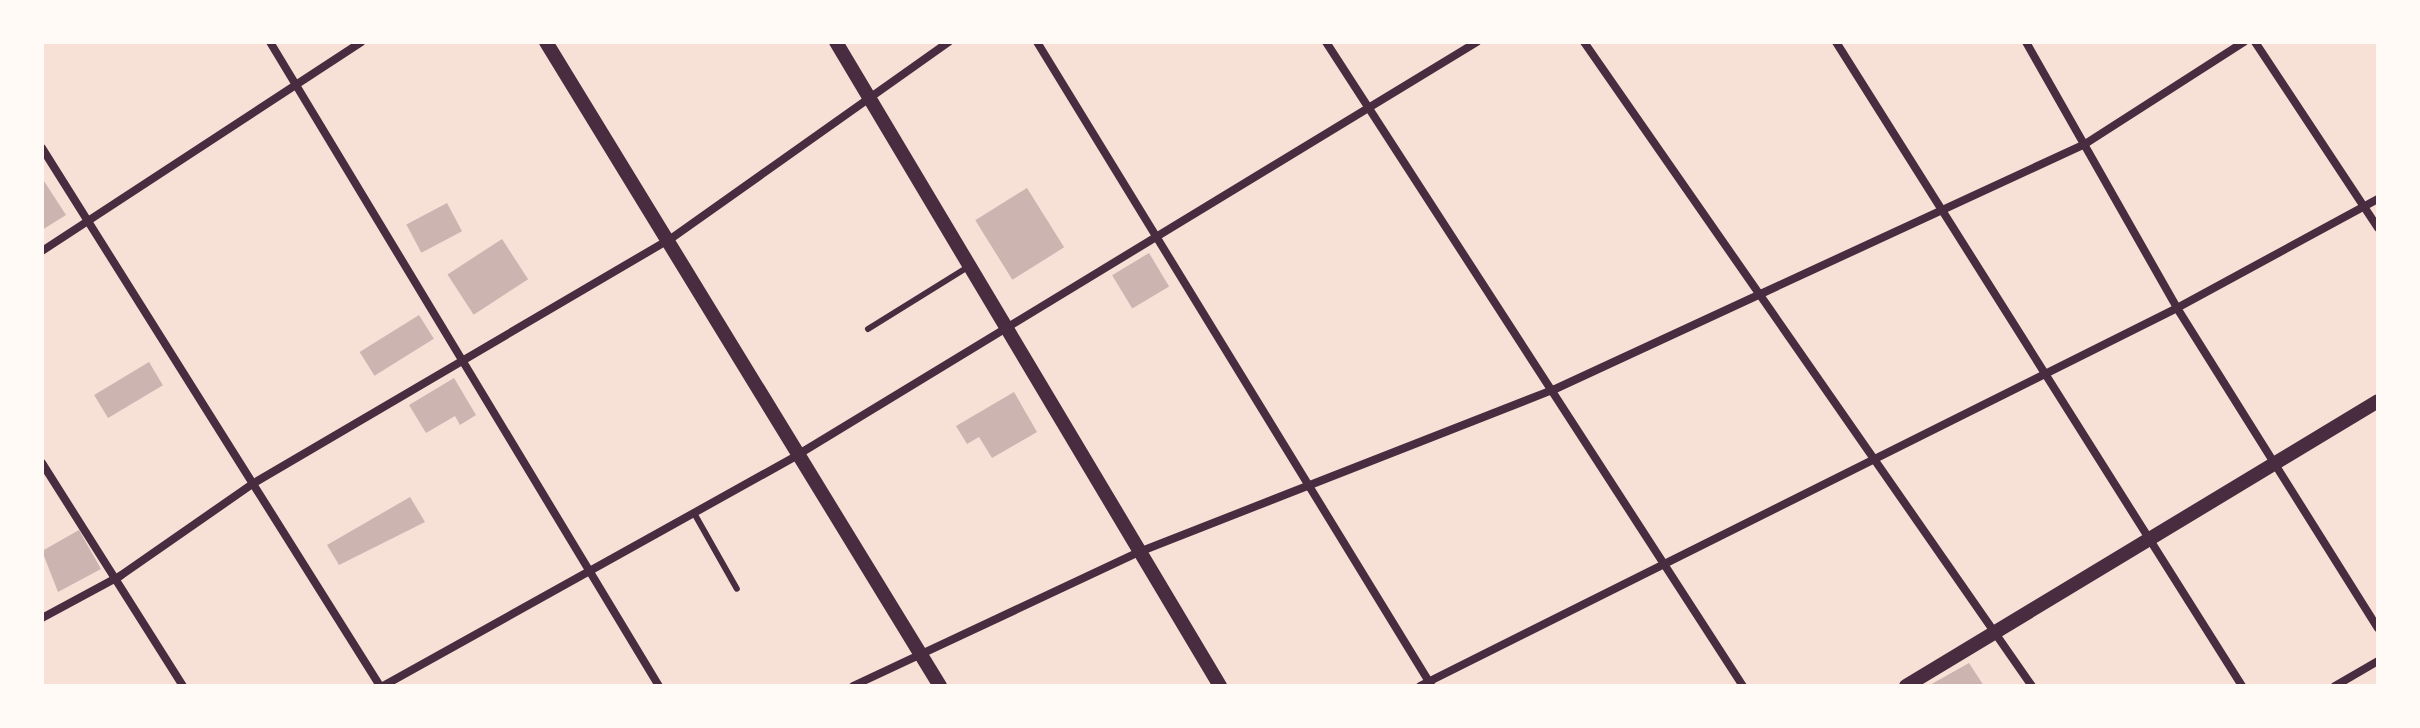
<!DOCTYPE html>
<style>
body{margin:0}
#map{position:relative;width:2420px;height:728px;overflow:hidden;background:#f7e1d7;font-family:Quicksand,sans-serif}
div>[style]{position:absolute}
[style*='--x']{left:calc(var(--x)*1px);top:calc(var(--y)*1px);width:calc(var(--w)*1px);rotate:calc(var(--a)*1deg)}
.building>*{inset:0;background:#ccb4b1;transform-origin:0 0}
.service>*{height:6px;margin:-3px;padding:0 3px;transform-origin:3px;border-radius:3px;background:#4a2c40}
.minor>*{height:8px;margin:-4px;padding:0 4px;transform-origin:4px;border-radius:4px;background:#4a2c40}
.tertiary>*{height:14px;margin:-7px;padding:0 7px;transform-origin:7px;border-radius:7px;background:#4a2c40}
span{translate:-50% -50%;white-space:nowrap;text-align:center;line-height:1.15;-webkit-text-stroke:8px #fffaf5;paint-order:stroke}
.frame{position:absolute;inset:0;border:44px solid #fffaf5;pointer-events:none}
</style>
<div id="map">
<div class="building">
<i style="clip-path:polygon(42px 178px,66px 215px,42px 230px)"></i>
<i style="left:1027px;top:188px;width:70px;height:61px;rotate:58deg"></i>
<i style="left:447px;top:203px;width:32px;height:46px;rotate:62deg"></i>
<i style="left:502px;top:239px;width:48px;height:65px;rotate:57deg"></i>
<i style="left:1149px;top:253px;width:39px;height:43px;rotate:59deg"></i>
<i style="left:419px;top:315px;width:28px;height:70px;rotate:58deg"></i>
<i style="left:149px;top:362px;width:27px;height:64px;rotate:59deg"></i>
<i style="clip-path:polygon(454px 378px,476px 415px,460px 425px,455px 416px,426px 433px,409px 405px)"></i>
<i style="clip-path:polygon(1014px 392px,1037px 432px,992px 458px,979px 437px,967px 444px,956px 426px)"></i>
<i style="clip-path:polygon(410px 497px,425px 522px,339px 565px,327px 545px)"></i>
<i style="clip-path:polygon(79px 530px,101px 569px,58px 592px,42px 551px)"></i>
<i style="clip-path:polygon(1969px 663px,1984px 686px,1928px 686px)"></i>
</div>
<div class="service">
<i style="--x:868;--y:329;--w:118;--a:-31.8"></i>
<i style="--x:694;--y:513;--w:87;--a:60.5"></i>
</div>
<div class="minor">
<i style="--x:270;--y:42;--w:752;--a:58.87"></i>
<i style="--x:1037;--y:42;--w:754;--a:58.5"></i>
<i style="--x:1326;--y:42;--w:767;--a:57.08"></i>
<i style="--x:1584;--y:42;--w:784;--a:55.18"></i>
<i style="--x:1836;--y:42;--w:761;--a:57.77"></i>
<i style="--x:2026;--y:42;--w:306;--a:60.4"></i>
<i style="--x:2177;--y:308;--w:378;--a:57.9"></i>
<i style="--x:2255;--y:42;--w:223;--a:56.5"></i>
<i style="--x:42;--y:148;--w:635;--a:57.86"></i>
<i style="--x:42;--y:251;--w:381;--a:-33.2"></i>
<i style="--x:42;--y:463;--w:264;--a:57.7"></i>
<i style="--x:42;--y:618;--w:89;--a:-28.3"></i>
<i style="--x:120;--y:576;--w:163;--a:-34.8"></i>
<i style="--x:254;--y:483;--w:481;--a:-30.4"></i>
<i style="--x:669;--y:240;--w:343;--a:-35.3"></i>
<i style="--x:383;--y:686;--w:476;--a:-29.1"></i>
<i style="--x:799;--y:454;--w:793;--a:-31.29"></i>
<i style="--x:853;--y:686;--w:316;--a:-25.1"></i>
<i style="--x:1139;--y:552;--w:445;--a:-21.4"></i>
<i style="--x:1553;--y:390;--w:586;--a:-24.82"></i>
<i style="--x:2085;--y:144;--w:189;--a:-32.7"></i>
<i style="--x:1420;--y:686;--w:846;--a:-26.53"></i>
<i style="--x:2177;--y:308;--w:229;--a:-28.5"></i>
<i style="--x:2335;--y:686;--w:50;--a:-30.2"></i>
</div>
<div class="tertiary">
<i style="--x:546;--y:42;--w:755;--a:58.54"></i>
<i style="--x:836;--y:42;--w:750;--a:59.19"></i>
<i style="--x:1906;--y:686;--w:551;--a:-31.12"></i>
</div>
<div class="frame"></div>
</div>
